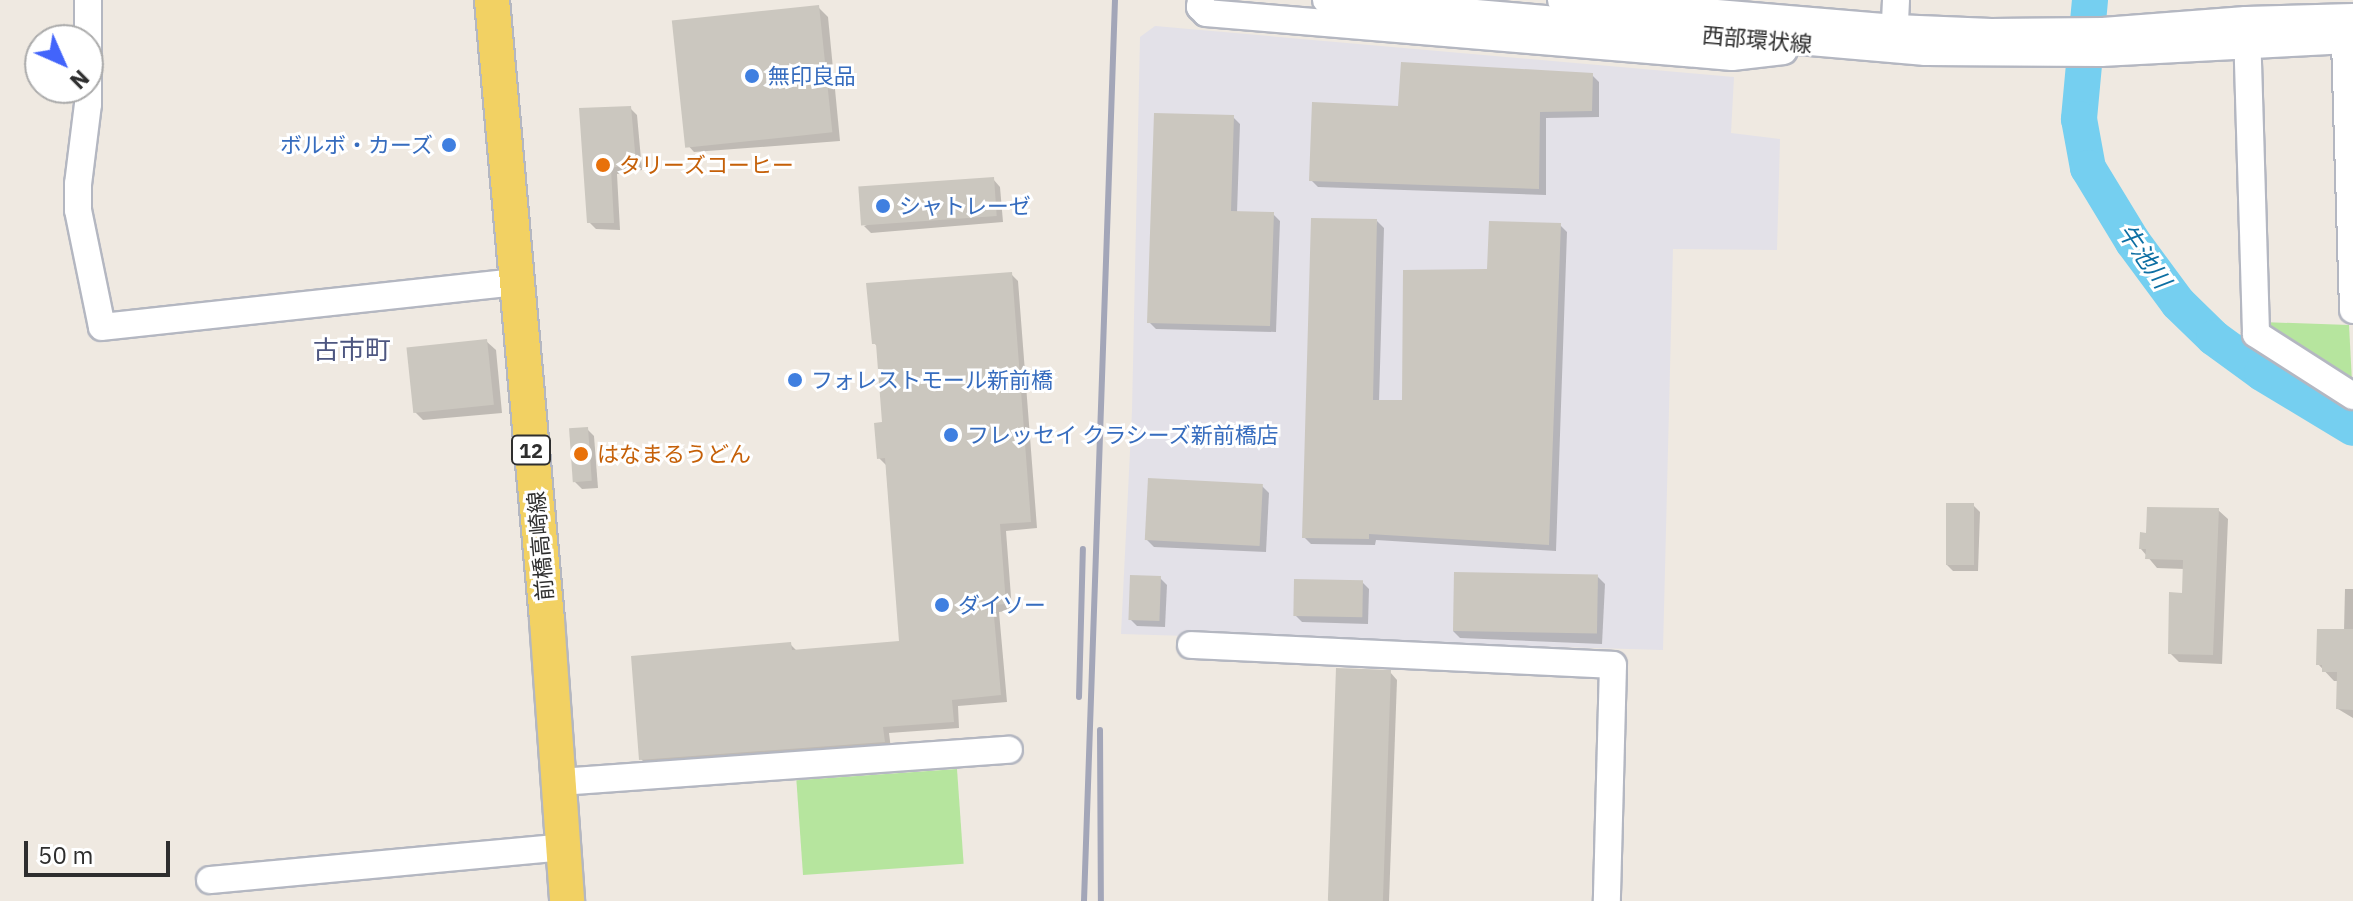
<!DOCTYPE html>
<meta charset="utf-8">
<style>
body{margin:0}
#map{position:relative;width:2353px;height:901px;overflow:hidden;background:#efe9e1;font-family:"IBM Plex Sans","Noto Sans JP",sans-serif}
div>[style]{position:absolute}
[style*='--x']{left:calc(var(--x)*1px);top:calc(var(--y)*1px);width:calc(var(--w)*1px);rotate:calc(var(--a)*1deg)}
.industrial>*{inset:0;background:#e3e1e8}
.green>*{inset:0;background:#b6e59e;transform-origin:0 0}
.shadow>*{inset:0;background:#0003}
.river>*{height:36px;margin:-18px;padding:0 18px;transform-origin:18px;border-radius:18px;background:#75cff0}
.building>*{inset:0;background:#cbc7bf;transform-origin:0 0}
.roads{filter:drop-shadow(2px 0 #b4b7c1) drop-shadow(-2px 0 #b4b7c1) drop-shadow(0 2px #b4b7c1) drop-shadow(0 -2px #b4b7c1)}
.minor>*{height:26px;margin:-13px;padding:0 13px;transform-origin:13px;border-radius:13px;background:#fff}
.major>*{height:34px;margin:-17px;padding:0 17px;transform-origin:17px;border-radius:17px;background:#f2d163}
.rail>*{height:6px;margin:-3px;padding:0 3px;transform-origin:3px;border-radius:3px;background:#a3a6b8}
.dots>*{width:22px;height:22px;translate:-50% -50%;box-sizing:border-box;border:4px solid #fff;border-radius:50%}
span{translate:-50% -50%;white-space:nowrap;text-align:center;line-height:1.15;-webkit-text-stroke:6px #fff;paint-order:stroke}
.shield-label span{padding:2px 6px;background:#fff;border:2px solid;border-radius:6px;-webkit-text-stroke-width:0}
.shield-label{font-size:20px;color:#2e2e2e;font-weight:700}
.street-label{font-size:22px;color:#2e2e2e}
.shop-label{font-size:22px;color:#366cbe}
.left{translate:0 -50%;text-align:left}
.right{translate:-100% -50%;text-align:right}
.food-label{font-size:22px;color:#c56008}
.water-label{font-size:24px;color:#0d6fa3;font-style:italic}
.quarter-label{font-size:26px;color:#4d5680}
.north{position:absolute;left:24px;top:24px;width:80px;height:80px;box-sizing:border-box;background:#fff;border:2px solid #ababab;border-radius:50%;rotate:135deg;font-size:22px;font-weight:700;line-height:32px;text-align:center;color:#2e2e2e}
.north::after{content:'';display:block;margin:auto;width:28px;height:36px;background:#4264fb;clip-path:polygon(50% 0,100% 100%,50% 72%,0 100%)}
.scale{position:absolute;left:24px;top:841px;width:146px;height:36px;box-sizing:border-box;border:4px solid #2e2e2e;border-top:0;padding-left:10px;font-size:24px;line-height:28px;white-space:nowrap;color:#2e2e2e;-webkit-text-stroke:6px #fff;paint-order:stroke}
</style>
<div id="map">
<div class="industrial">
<i style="clip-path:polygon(1155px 26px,1734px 77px,1731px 133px,1780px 139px,1777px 250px,1673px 249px,1663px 650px,1121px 634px,1132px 411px,1140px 37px)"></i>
</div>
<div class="green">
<i style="clip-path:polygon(2262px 322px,2349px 325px,2352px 382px,2344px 385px)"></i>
<i style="left:957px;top:769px;width:95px;height:161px;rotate:86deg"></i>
</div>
<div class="shadow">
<i style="clip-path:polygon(818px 7px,828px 17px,840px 141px,694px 152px,685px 142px)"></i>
<i style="clip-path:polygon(1592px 75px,1599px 82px,1599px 117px,1546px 118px,1546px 195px,1318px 187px,1311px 180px,1400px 108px)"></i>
<i style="clip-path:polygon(630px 108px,637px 115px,642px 170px,617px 174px,620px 230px,596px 229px,589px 222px)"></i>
<i style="clip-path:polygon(1233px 117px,1240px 124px,1237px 213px,1273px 214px,1280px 221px,1276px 332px,1156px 329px,1149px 322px)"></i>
<i style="clip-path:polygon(993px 179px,1000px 187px,1003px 222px,871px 233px,864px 226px)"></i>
<i style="clip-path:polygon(1377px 221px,1384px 228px,1379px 402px,1404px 402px,1489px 271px,1560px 225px,1567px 232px,1556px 551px,1376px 540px,1375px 545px,1311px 544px,1304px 537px)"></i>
<i style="clip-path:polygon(1011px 274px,1018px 281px,1037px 528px,1006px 531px,1012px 610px,999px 612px,1007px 702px,958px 706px,959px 728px,889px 733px,891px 749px,648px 766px,641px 759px,790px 644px,797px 651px,901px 643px,886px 465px,879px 458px,884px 424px,879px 348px,874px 343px)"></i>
<i style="clip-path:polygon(486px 341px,496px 350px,502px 413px,423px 420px,414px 411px)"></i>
<i style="clip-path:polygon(587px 429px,594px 436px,598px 488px,582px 489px,575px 482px)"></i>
<i style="clip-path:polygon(1262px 486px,1269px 493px,1266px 552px,1154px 547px,1147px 540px)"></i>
<i style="clip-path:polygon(1973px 505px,1980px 512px,1978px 571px,1953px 571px,1946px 564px)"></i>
<i style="clip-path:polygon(2218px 510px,2228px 519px,2222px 664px,2179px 662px,2170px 653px,2184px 596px,2185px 569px,2157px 568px,2141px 549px,2148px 535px)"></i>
<i style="clip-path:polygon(1598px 577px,1605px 584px,1602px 644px,1460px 638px,1453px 631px)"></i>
<i style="clip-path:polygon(1160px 578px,1167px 585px,1165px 627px,1137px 626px,1130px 619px)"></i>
<i style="clip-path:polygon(1362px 582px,1369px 589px,1368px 624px,1302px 622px,1295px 615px)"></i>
<i style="clip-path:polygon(2345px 589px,2353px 589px,2353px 718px,2338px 709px,2339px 681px,2334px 681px,2318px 664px,2344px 631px)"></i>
<i style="clip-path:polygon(1390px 672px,1397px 680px,1389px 901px,1329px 901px)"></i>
</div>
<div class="river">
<i style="--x:2090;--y:0;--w:120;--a:95.3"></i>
<i style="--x:2079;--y:119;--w:50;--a:79.6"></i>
<i style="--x:2088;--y:168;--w:87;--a:58.7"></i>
<i style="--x:2133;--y:242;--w:76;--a:53.6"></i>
<i style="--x:2178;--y:303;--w:50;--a:44.2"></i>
<i style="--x:2214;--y:338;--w:59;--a:36.1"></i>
<i style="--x:2262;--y:373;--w:106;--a:31.1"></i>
</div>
<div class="building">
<i style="left:819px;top:5px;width:128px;height:148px;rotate:84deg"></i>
<i style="clip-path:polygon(1401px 62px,1593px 73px,1592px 111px,1540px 112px,1539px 189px,1309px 181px,1312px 102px,1398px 106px)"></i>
<i style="clip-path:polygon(631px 106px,636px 163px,611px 168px,614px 223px,587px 223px,579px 108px)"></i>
<i style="clip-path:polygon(1154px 113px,1234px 115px,1231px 211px,1274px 212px,1270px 326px,1147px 323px)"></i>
<i style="left:994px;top:177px;width:39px;height:136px;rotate:86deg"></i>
<i style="clip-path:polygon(1311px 218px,1377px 219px,1373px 400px,1402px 400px,1403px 270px,1487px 269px,1489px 221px,1561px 223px,1549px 545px,1369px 534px,1369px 539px,1302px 538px)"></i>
<i style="clip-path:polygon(1012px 272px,1031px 522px,1000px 524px,1006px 604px,993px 605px,1001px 695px,952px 700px,954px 722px,883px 727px,885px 742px,639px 760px,631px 656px,791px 642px,792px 650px,899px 641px,885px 458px,877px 459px,874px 423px,882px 422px,876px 344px,872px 344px,866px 283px)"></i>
<i style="left:487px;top:339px;width:66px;height:81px;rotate:84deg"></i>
<i style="left:588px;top:427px;width:54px;height:19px;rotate:86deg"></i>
<i style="left:1148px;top:478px;width:115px;height:62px;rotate:3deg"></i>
<i style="left:1946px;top:503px;width:28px;height:62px"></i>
<i style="clip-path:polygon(2147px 507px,2219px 508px,2213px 655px,2168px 654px,2169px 592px,2182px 593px,2183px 560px,2145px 559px,2146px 549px,2139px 549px,2140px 532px,2146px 533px)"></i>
<i style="left:1454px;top:572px;width:144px;height:59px;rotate:1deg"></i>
<i style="left:1130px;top:575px;width:31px;height:45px;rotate:2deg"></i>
<i style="left:1294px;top:579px;width:69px;height:37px;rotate:1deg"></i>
<i style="clip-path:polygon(2317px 629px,2353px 629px,2353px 710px,2336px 709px,2337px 672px,2322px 672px,2322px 665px,2316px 665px)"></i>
<i style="left:1336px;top:668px;width:55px;height:233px;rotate:2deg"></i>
</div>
<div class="roads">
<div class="minor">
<i style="--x:88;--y:0;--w:104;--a:90"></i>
<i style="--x:88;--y:104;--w:81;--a:97.1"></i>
<i style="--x:78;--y:184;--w:26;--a:90"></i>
<i style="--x:78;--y:210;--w:119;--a:78.4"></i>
<i style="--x:102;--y:327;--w:415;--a:-6.2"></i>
<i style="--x:1201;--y:0;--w:7;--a:98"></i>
<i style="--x:1200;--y:7;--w:8;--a:45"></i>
<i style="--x:1206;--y:13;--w:528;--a:4.78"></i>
<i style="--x:1732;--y:57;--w:52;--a:-6.6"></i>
<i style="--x:1326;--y:0;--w:602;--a:4.95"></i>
<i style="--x:1926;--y:52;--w:175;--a:0.3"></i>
<i style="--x:2101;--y:53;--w:252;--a:-3"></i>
<i style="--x:1561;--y:0;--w:335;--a:4.8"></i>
<i style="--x:1895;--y:28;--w:96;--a:2.4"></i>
<i style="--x:1991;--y:32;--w:112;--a:-0.5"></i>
<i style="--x:2103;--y:31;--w:143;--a:-4.4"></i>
<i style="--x:2246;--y:20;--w:107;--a:-1.6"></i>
<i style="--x:2247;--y:29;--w:305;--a:88.3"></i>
<i style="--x:2256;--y:334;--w:115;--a:32.6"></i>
<i style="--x:2345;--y:40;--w:270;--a:88.3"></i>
<i style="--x:1894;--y:44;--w:44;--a:-87.4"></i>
<i style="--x:1191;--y:645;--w:422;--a:2.7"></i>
<i style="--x:1613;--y:665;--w:236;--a:91.5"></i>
<i style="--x:559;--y:782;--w:451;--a:-4.1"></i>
<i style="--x:210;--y:880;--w:356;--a:-5.3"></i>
</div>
<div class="major">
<i style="--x:492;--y:0;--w:622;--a:84.93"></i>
<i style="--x:547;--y:620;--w:282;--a:85.9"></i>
</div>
</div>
<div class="rail">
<i style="--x:1079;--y:697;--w:148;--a:-88.5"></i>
<i style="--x:1100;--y:730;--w:171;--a:89.7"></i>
<i style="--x:1084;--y:901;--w:902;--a:-88.03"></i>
</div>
<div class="dots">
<i style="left:752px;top:76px;background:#3f7fe0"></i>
<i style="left:449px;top:145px;background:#3f7fe0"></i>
<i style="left:603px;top:165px;background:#e8710a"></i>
<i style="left:883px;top:206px;background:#3f7fe0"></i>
<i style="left:795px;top:380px;background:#3f7fe0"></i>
<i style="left:951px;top:435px;background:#3f7fe0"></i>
<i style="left:581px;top:454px;background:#e8710a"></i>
<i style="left:942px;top:605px;background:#3f7fe0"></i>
</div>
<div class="shield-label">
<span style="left:531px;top:450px">12</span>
</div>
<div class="street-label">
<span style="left:1757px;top:39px;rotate:5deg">西部環状線</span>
<span style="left:540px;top:546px;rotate:-95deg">前橋高崎線</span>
</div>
<div class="shop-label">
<span class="left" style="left:768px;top:76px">無印良品</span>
<span class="right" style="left:433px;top:145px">ボルボ・カーズ</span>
<span class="left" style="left:899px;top:206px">シャトレーゼ</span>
<span class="left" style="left:811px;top:380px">フォレストモール新前橋</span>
<span class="left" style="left:967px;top:435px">フレッセイ クラシーズ新前橋店</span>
<span class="left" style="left:958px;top:605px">ダイソー</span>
</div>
<div class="food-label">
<span class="left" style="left:619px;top:165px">タリーズコーヒー</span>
<span class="left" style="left:597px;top:454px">はなまるうどん</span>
</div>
<div class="water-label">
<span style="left:2144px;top:256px;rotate:55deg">牛池川</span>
</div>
<div class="quarter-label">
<span style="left:352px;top:350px">古市町</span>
</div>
<div class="north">N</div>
<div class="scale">50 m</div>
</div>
